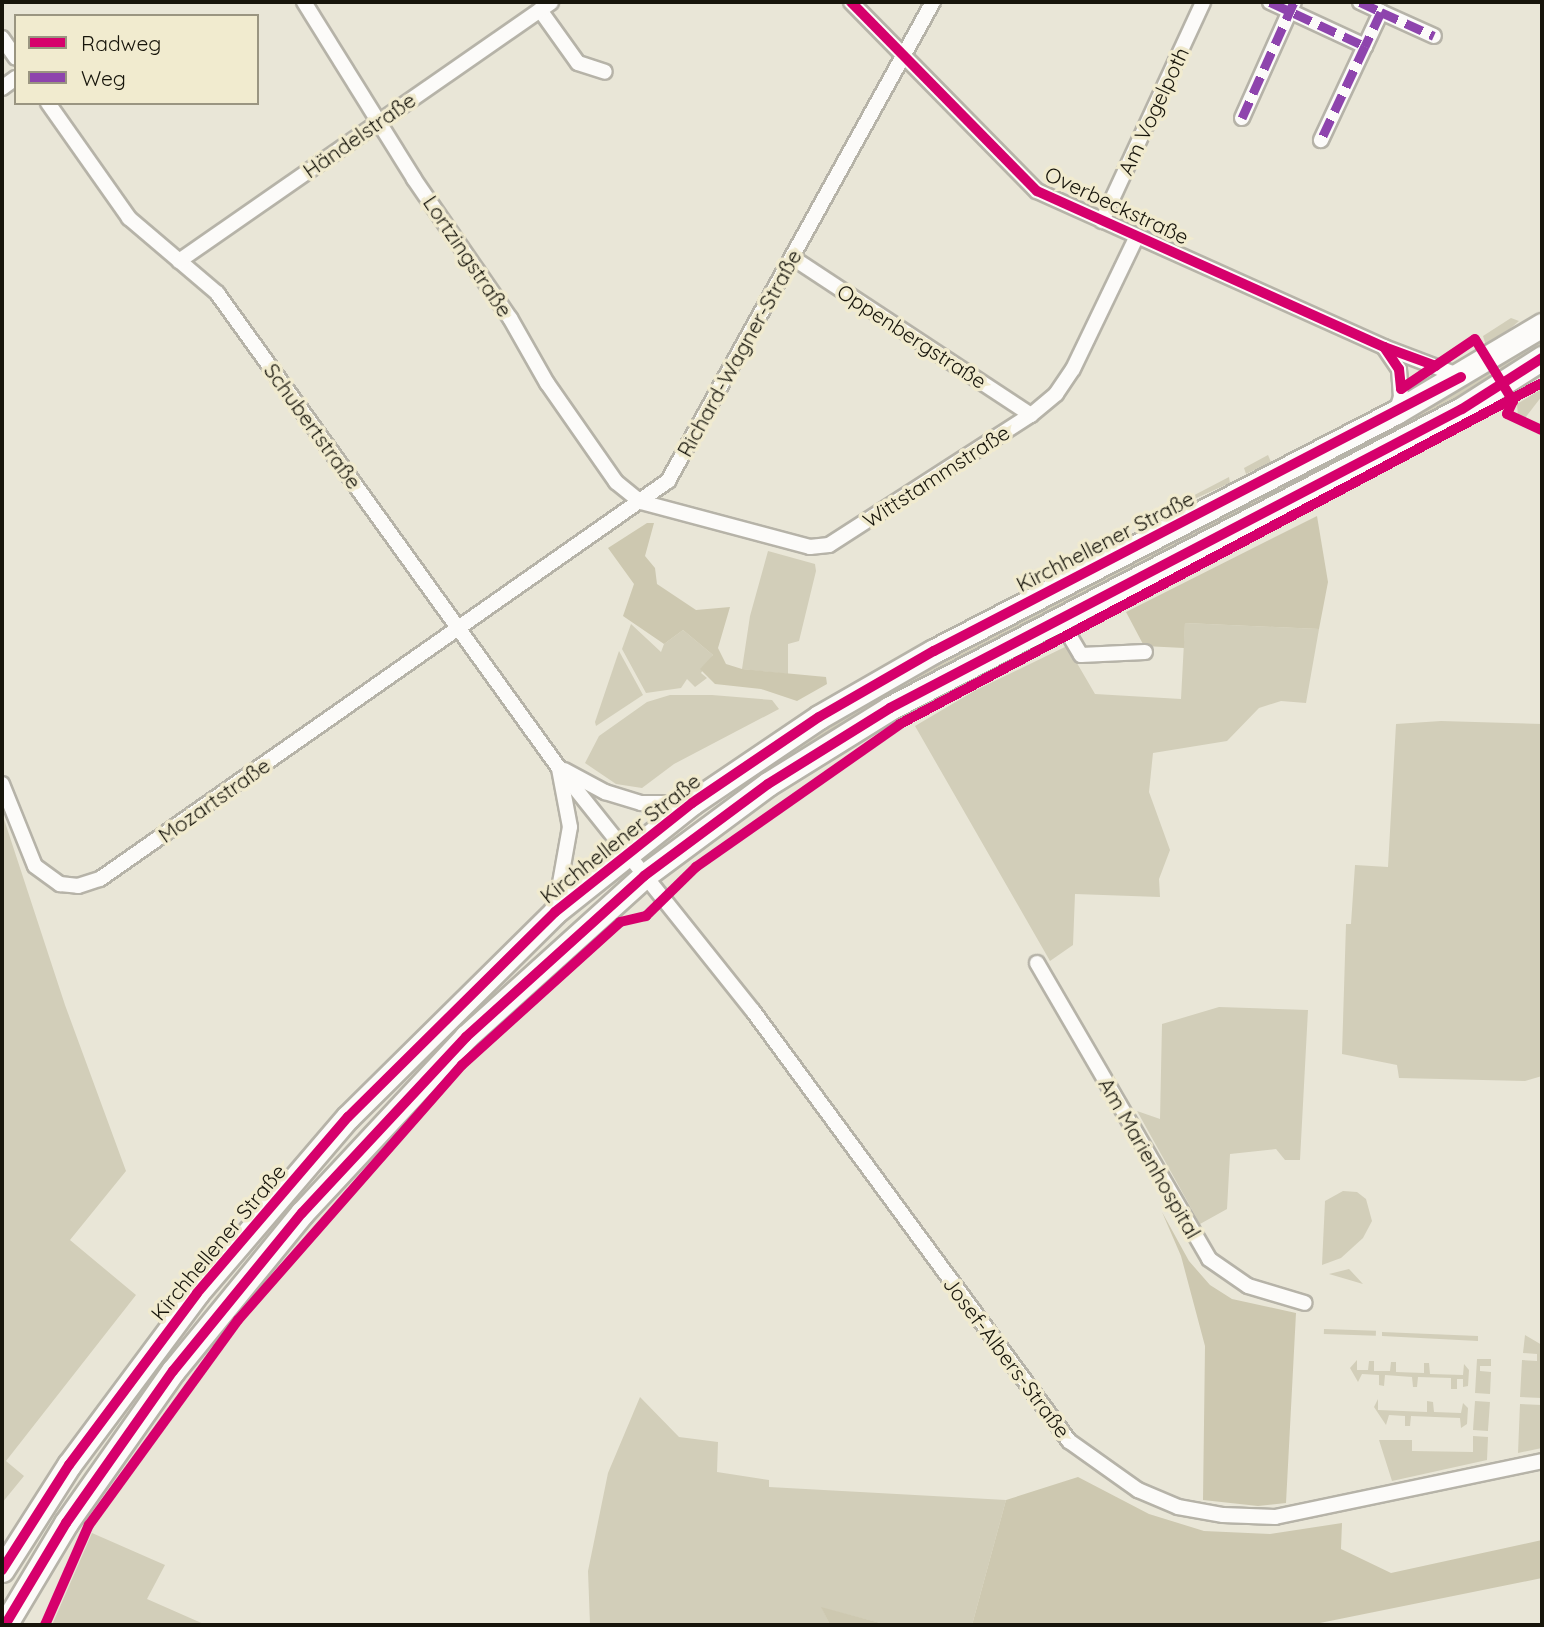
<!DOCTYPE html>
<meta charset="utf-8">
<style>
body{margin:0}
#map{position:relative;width:1544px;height:1627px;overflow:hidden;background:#e9e6d7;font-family:Quicksand,sans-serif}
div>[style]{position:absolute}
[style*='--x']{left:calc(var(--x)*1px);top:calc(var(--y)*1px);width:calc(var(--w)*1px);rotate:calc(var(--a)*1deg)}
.green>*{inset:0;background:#d2ceb9;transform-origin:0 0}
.forest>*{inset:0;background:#cdc8b0}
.roads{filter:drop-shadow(2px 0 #b6b3a8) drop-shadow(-2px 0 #b6b3a8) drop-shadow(0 2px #b6b3a8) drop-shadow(0 -2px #b6b3a8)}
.street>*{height:14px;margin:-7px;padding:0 7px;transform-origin:7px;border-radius:7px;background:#fcfbf9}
.primary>*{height:23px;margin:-11.5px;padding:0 11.5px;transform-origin:11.5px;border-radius:11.5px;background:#fcfbf9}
.quiet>*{height:9px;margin-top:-4.5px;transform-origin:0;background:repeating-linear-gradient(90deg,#8e44ad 0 18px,transparent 0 27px)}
.cycleway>*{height:10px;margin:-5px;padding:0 5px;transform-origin:5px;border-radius:5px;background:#d6006c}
span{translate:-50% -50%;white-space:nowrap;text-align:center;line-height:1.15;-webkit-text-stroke:7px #f1ebcf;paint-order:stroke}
.street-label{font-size:21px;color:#17150b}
.frame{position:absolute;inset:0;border:4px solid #17150b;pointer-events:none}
.legend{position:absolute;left:14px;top:14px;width:245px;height:91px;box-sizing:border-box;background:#f1ebcf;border:2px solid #9a9581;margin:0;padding:9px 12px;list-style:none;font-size:21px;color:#17150b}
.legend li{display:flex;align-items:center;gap:14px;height:35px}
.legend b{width:35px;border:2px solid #9a9581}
</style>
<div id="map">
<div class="green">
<i style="clip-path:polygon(1511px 318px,1519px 321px,1487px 349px,1483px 336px)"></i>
<i style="clip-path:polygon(1542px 335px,1542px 349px,1504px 374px,1498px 365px)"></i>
<i style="clip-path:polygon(1488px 371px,1493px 380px,919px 680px,658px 851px,752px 779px,915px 672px)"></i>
<i style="clip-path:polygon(1540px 390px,1542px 396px,1525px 418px,1518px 416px,1517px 404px)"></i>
<i style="clip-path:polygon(1268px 455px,1271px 462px,1246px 474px,1244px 468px)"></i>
<i style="clip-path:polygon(1229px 477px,1230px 483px,1183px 504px,1183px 501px)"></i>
<i style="clip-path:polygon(768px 551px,815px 564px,816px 571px,799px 641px,788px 644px,788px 674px,742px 669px,750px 616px)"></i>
<i style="clip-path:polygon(1185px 623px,1319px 629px,1306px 703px,1281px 701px,1259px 708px,1227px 741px,1153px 753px,1149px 792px,1170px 850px,1159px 879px,1160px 897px,1075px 894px,1073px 945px,1050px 961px,915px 726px,976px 690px,1067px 646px,1095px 694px,1181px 699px)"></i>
<i style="clip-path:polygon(631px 624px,661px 652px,664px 644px,683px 630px,713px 655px,701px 673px,707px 678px,695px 687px,687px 679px,681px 688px,646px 693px,622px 649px)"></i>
<i style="clip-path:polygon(619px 651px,643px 695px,596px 726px,595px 722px)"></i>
<i style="clip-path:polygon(712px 695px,772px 700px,779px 709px,674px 764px,642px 788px,616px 784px,585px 763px,599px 736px,647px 702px,670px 695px)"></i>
<i style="clip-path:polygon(1441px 721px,1542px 724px,1542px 1076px,1525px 1081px,1399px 1078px,1397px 1065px,1342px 1054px,1346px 924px,1351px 924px,1355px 865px,1388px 867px,1396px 724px)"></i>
<i style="clip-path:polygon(2px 813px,65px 1005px,126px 1171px,70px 1240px,136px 1295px,6px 1461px,24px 1476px,2px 1503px)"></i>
<i style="clip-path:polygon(1219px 1007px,1308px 1010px,1300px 1160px,1285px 1160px,1276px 1149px,1230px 1154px,1227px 1209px,1200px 1224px,1137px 1111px,1160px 1119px,1162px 1024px)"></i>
<i style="clip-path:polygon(1343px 1191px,1357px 1192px,1366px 1199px,1372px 1221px,1363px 1238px,1341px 1258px,1322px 1265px,1325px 1201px)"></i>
<i style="clip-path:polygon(1349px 1269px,1350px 1270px,1363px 1284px,1329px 1274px)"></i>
<i style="left:1324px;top:1329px;width:52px;height:5px;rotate:2deg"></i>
<i style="clip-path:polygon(1382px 1332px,1478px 1336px,1478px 1341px,1382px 1336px)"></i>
<i style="clip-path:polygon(1525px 1335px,1542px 1345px,1542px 1398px,1520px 1397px,1522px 1360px,1537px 1361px,1537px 1354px,1523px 1353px)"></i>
<i style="clip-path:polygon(1477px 1359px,1491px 1359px,1491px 1366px,1480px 1366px,1480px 1371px,1491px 1372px,1490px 1394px,1475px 1393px)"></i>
<i style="clip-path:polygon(1357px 1360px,1357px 1370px,1368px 1370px,1369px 1361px,1374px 1361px,1374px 1371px,1390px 1371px,1391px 1362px,1396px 1362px,1396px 1372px,1424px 1373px,1424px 1363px,1429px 1363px,1430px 1374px,1463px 1375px,1464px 1364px,1469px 1370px,1468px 1386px,1463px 1387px,1463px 1379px,1457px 1379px,1457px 1389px,1451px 1389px,1451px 1378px,1418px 1377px,1417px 1387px,1413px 1387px,1412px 1377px,1385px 1375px,1384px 1386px,1379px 1385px,1379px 1375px,1362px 1374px,1358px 1382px,1350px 1368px)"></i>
<i style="clip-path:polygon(640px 1397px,679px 1437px,718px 1442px,717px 1472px,769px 1480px,769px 1487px,1006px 1500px,972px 1625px,888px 1625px,822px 1608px,830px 1625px,590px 1625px,588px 1571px,608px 1473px)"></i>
<i style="clip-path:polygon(1378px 1399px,1378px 1410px,1427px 1412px,1427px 1401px,1433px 1402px,1434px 1412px,1461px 1413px,1463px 1403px,1468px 1408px,1467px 1424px,1461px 1428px,1460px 1418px,1411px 1416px,1410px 1426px,1405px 1426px,1405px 1416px,1389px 1415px,1386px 1425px,1374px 1407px)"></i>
<i style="left:1475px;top:1401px;width:15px;height:29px;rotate:4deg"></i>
<i style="clip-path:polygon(1520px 1404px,1542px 1405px,1542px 1448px,1518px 1453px)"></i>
<i style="clip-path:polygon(1473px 1436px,1488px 1437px,1487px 1460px,1392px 1481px,1379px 1440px,1412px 1440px,1412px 1451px,1473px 1452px)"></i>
<i style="clip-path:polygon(92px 1533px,165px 1565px,147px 1599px,206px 1625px,52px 1625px)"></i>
</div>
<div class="forest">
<i style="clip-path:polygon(1317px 516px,1328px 582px,1319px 629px,1185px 623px,1184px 648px,1144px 646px,1126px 612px)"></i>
<i style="clip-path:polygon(647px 523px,654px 523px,645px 556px,655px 568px,657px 584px,696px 610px,730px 607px,718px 648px,726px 664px,742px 669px,826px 677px,827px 684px,797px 701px,761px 689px,715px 684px,700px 669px,713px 655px,683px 630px,664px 644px,623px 616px,634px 584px,608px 548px)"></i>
<i style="clip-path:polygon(1162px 1212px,1189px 1261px,1210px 1285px,1232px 1299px,1296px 1313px,1286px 1503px,1258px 1506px,1203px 1500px,1205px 1346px,1181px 1256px)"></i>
<i style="clip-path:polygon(1078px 1477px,1149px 1514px,1204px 1531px,1270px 1534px,1342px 1523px,1341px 1549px,1391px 1573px,1542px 1540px,1542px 1578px,1310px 1625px,972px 1625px,1006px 1500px)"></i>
<i style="clip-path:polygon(821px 1607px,888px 1625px,830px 1625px)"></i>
</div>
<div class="roads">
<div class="street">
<i style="--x:304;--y:2;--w:208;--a:58.1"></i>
<i style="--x:414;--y:179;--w:169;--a:55.4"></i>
<i style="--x:510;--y:318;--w:75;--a:60.4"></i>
<i style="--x:547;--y:383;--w:121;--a:55.1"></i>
<i style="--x:616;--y:482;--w:32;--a:39"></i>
<i style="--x:641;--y:502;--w:175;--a:14.9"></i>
<i style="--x:810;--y:547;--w:19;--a:-6"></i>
<i style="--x:829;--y:545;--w:240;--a:-32.8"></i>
<i style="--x:1031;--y:415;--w:33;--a:-40"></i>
<i style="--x:1056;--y:394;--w:30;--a:-56"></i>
<i style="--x:1073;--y:369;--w:145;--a:-64.3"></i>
<i style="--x:851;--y:2;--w:265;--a:45.5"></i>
<i style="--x:1037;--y:191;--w:380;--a:24.2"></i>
<i style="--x:1384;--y:347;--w:81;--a:20.9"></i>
<i style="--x:1270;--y:2;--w:105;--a:24.9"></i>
<i style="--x:1365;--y:46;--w:104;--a:115.1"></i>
<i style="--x:1360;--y:2;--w:23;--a:25"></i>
<i style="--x:1381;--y:12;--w:38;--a:115"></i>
<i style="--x:540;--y:10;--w:65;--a:54.4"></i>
<i style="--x:578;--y:63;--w:28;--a:18"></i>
<i style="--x:1381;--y:12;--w:58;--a:24.4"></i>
<i style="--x:2;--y:38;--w:24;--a:55"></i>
<i style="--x:2;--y:88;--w:17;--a:-36"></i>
<i style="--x:48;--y:103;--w:141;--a:54.8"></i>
<i style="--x:129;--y:218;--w:116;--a:40.4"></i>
<i style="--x:217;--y:293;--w:585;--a:54.25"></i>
<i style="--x:559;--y:768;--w:311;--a:51.4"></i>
<i style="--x:753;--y:1011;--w:534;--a:53.69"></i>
<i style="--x:1069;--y:1441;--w:85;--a:35.4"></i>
<i style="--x:1138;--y:1490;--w:43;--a:23"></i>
<i style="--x:1178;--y:1507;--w:46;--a:10.1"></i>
<i style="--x:1223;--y:1515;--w:52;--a:2.2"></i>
<i style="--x:1275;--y:1517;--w:273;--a:-11.8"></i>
<i style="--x:1242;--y:118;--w:127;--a:-65.9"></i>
<i style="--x:1102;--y:221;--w:241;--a:-65.2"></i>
<i style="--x:793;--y:258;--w:285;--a:33.4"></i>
<i style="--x:179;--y:261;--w:453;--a:-34.8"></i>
<i style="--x:1384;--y:347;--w:27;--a:56"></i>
<i style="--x:1399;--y:369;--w:28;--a:86"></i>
<i style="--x:1401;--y:397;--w:16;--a:108"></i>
<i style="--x:1059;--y:618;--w:43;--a:59.3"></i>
<i style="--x:1081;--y:655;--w:64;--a:-2.7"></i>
<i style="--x:564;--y:770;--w:47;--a:28.2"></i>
<i style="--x:605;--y:792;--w:38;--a:17"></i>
<i style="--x:641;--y:803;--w:50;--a:0"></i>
<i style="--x:2;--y:784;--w:88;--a:68.1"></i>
<i style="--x:35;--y:866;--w:31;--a:36"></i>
<i style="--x:60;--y:884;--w:18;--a:6"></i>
<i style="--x:78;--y:886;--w:23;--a:-18"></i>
<i style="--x:100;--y:879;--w:694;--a:-35.02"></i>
<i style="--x:668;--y:481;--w:547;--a:-61.05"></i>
<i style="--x:555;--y:911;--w:85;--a:-79.9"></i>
<i style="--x:570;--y:827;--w:59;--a:-100.7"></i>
<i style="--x:1037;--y:963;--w:342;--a:59.8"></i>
<i style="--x:1209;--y:1259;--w:47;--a:34.7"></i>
<i style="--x:1248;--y:1286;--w:59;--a:16.6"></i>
</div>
<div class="primary">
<i style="--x:2;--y:1570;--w:125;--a:-57.5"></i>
<i style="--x:69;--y:1465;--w:214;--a:-53.3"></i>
<i style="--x:197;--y:1293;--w:232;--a:-49.4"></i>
<i style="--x:348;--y:1117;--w:291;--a:-44.7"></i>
<i style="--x:555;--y:912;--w:175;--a:-38.5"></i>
<i style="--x:692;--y:803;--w:153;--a:-34.1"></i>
<i style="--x:819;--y:717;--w:133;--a:-29.9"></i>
<i style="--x:934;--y:651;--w:520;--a:-27.35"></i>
<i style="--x:1396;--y:412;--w:170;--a:-30.8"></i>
<i style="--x:5;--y:1625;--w:119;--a:-59.1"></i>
<i style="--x:66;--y:1523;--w:186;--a:-54.9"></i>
<i style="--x:173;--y:1371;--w:204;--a:-50.8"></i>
<i style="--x:302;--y:1213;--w:241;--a:-47"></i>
<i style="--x:466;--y:1037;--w:240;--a:-42.1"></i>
<i style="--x:644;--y:876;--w:154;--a:-36.6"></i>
<i style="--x:768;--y:784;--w:144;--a:-31.9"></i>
<i style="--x:890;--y:708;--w:645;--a:-27.6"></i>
<i style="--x:1462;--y:409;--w:95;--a:-32.5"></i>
</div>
</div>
<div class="quiet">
<i style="--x:1270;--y:2;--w:105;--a:24.9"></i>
<i style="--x:1365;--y:46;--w:104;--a:115.1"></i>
<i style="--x:1360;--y:2;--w:23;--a:25"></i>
<i style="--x:1381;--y:12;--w:38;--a:115"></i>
<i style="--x:1381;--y:12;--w:58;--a:24.4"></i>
<i style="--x:1242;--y:118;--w:127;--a:-65.9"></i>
</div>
<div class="cycleway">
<i style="--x:851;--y:2;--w:265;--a:45.5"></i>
<i style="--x:1037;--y:191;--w:380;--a:24.2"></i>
<i style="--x:1384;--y:347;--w:55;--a:20.1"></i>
<i style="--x:1384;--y:347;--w:27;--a:56"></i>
<i style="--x:1399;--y:369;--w:20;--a:84"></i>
<i style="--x:1401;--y:389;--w:89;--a:-34"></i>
<i style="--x:1475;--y:339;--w:73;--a:58.5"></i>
<i style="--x:1513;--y:401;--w:14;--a:115"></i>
<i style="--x:1507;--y:414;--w:38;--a:25"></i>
<i style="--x:2;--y:1570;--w:125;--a:-57.5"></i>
<i style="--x:69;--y:1465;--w:214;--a:-53.3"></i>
<i style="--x:197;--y:1293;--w:232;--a:-49.4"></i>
<i style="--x:348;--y:1117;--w:291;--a:-44.7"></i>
<i style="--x:555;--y:912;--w:175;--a:-38.5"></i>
<i style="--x:692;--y:803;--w:153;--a:-34.1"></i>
<i style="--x:819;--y:717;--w:133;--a:-29.9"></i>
<i style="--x:934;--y:651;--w:594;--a:-27.47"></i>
<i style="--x:5;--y:1625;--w:119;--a:-59.1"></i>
<i style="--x:66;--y:1523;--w:186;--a:-54.9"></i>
<i style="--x:173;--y:1371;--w:204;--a:-50.8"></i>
<i style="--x:302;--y:1213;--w:241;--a:-47"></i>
<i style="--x:466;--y:1037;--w:240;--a:-42.1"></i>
<i style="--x:644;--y:876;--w:154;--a:-36.6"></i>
<i style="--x:768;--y:784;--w:144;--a:-31.9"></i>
<i style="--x:890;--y:708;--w:645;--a:-27.6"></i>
<i style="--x:1462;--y:409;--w:95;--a:-32.5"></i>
<i style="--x:45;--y:1625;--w:109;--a:-66.3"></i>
<i style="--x:89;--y:1525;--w:253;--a:-54"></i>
<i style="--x:238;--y:1320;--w:339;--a:-48.7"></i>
<i style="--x:462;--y:1065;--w:213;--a:-42.1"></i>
<i style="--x:620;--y:922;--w:27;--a:-13"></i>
<i style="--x:646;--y:916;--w:70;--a:-44.4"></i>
<i style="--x:696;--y:867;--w:249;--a:-35"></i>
<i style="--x:900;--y:724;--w:727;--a:-27.98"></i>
</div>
<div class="street-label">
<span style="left:1153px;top:111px;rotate:-65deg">Am Vogelpoth</span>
<span style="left:359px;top:135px;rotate:-35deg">Händelstraße</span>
<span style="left:1117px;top:205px;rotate:25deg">Overbeckstraße</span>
<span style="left:468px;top:256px;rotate:56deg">Lortzingstraße</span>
<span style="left:912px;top:336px;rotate:33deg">Oppenbergstraße</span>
<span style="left:739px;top:353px;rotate:-61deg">Richard-Wagner-Straße</span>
<span style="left:313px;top:426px;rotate:54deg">Schubertstraße</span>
<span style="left:936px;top:476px;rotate:-33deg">Wittstammstraße</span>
<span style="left:1105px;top:541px;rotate:-27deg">Kirchhellener Straße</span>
<span style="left:214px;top:800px;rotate:-35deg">Mozartstraße</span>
<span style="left:620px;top:838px;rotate:-38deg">Kirchhellener Straße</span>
<span style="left:1150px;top:1158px;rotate:60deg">Am Marienhospital</span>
<span style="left:218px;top:1242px;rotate:-50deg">Kirchhellener Straße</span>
<span style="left:1007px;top:1357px;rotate:53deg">Josef-Albers-Straße</span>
</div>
<div class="frame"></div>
<ul class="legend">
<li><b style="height:9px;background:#d6006c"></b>Radweg</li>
<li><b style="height:9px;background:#8e44ad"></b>Weg</li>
</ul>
</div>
